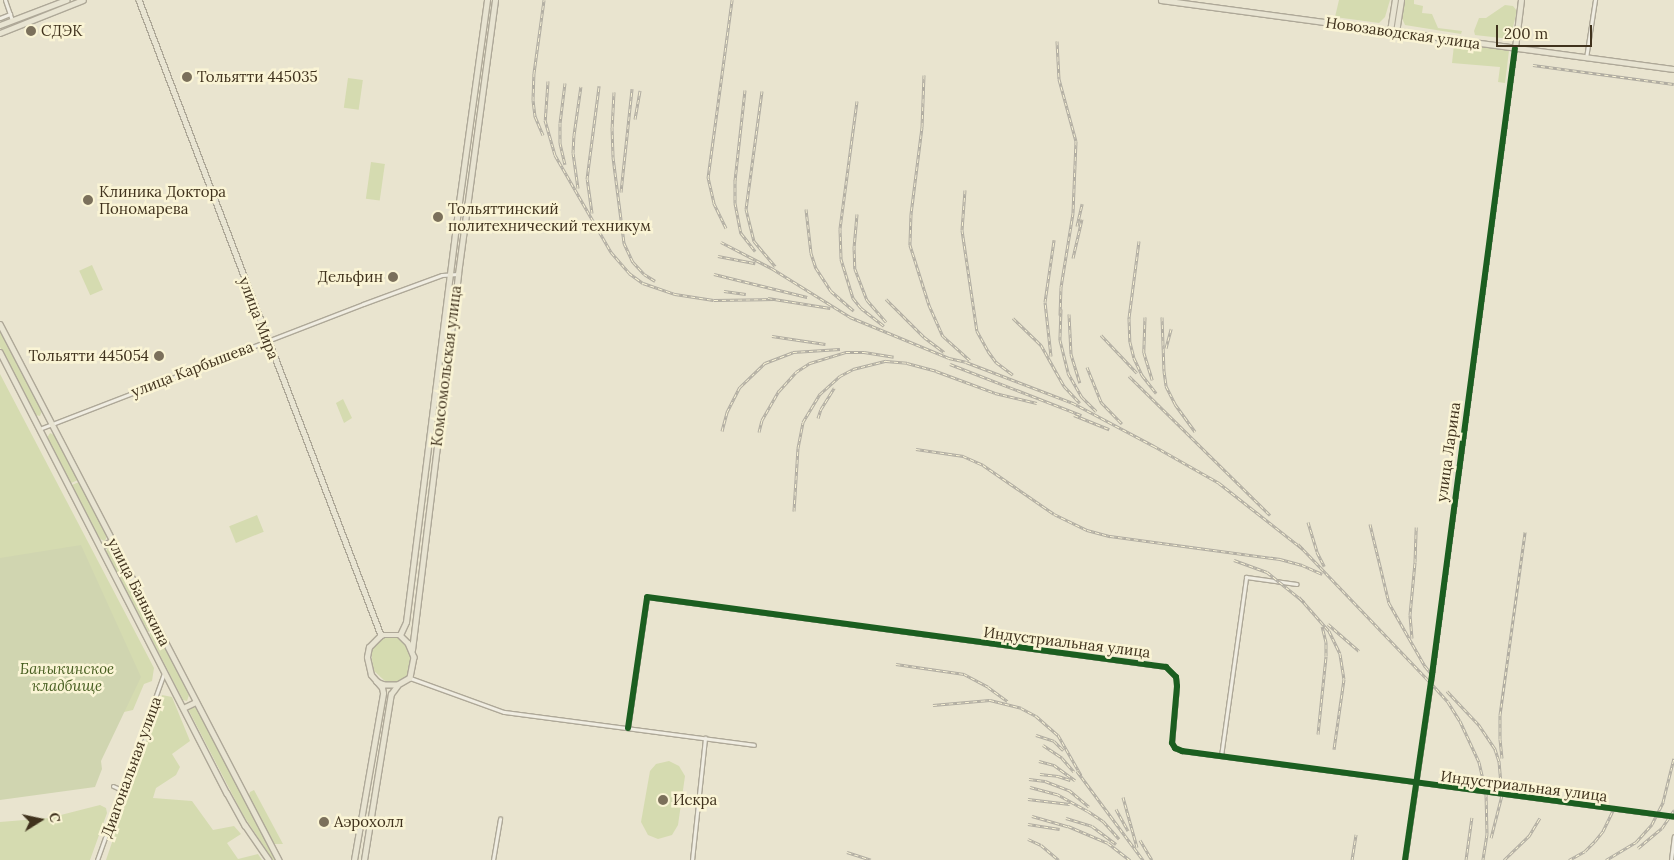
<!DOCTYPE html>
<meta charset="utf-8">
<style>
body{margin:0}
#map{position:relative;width:1674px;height:860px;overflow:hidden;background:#e9e4cf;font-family:Lora,serif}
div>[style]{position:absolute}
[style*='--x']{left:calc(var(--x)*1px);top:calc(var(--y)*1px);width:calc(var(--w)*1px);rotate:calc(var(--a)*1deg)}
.green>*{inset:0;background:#d5dbb0;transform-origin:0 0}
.cemetery>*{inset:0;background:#d0d5b0}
.roads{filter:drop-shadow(1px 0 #aea898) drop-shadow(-1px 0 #aea898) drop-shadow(0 1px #aea898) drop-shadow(0 -1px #aea898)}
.minor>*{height:3px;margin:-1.5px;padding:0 1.5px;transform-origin:1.5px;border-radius:1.5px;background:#f0ede2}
.major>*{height:4.5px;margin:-2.25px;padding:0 2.25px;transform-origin:2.25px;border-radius:2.25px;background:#e8e4d2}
.rail>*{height:3px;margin-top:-1.5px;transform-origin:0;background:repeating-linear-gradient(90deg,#faf4d5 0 4px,#b0aca1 0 8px);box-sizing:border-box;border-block:1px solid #b0aca1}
.cycleway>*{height:6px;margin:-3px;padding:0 3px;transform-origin:3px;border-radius:3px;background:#1b5e20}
.dots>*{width:14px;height:14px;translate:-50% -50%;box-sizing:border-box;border:2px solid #faf4d5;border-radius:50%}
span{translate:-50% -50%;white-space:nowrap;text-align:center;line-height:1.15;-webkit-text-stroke:5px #faf4d5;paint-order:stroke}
.poi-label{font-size:15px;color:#40321d}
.left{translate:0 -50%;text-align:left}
.right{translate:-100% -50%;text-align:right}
.street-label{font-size:15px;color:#40321d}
.park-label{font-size:15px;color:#485f21;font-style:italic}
.north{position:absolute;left:15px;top:795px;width:50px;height:50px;-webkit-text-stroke:4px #faf4d5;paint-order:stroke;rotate:80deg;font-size:14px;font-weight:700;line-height:20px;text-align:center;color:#40321d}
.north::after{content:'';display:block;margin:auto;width:18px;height:22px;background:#40321d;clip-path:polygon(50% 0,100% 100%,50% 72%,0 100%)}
.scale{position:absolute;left:1496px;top:25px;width:96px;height:22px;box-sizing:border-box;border:2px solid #40321d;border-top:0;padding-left:6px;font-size:15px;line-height:18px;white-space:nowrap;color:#40321d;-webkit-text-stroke:4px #faf4d5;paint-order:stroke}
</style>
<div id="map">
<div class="green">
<i style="clip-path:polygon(1339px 0,1390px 0,1385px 17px,1379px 23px,1335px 17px)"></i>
<i style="clip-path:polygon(1403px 0,1414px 0,1414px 4px,1423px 6px,1422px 13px,1432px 14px,1438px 28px,1462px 31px,1461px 34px,1405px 25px,1401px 16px)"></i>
<i style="clip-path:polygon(1505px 5px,1513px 6px,1517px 11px,1510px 39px,1475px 35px,1474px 31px,1479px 18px,1486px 18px)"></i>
<i style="clip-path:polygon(1457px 43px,1507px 50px,1509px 51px,1505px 83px,1498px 82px,1500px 67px,1452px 63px,1454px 45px)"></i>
<i style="left:348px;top:78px;width:15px;height:30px;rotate:8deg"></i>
<i style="left:371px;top:162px;width:14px;height:37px;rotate:8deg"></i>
<i style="left:92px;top:265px;width:27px;height:14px;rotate:66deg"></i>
<i style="clip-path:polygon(0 331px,42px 411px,40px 416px,35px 415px,0 347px)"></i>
<i style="clip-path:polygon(0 374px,154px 668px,152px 681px,144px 684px,133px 710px,124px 712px,0 789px)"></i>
<i style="clip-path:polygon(343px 399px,352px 418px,344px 423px,336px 403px)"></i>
<i style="clip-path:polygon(50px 433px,54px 435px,78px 480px,71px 483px,47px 438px)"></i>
<i style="clip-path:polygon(79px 482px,107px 536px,105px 541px,100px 539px,72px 485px)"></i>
<i style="left:257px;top:515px;width:18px;height:30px;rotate:68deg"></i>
<i style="clip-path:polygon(109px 546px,113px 548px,155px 629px,148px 632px,106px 551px)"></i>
<i style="clip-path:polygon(156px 630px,189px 695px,187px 701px,183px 700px,149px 634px)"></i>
<i style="clip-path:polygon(384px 636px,401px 638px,405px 642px,412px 657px,411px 671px,408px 676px,399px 682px,386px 682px,373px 670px,371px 648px,373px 644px)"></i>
<i style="clip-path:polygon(162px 695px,172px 697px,190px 741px,172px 754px,180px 767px,176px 775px,156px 788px,153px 798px,192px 801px,213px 830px,234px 826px,241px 834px,227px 843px,238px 859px,258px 854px,262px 860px,106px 860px)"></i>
<i style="clip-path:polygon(191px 706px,197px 708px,276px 860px,273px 860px,243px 815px,189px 711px)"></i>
<i style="clip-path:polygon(669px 761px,679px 766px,685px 776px,678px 825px,672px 835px,658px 839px,648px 835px,641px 822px,650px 771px,656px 764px)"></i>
<i style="clip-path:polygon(254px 790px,283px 844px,274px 844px,249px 796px,250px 792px)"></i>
<i style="clip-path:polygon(100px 805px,106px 808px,107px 813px,90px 860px,0 860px,0 822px,49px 818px)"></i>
</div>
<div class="cemetery">
<i style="clip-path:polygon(81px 545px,141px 677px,101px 761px,102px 769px,95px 787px,0 800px,0 558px)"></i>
</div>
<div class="roads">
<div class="minor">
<i style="--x:5;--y:0;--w:21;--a:71"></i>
<i style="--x:0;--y:18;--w:11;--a:-22"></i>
<i style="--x:1586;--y:58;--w:59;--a:-81.2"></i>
<i style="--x:39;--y:429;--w:347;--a:-21.1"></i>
<i style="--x:363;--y:304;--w:84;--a:-20.2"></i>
<i style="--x:442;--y:275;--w:16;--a:-4"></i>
<i style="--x:410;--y:678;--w:100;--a:19.9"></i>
<i style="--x:504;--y:712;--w:252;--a:7.5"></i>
<i style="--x:628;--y:728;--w:132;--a:-81.7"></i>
<i style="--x:647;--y:597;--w:524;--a:7.68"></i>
<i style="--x:1166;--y:667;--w:14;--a:45"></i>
<i style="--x:1176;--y:677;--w:9;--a:84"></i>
<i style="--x:1177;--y:686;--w:57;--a:95"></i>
<i style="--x:1172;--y:743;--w:6;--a:59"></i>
<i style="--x:1175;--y:748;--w:8;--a:23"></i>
<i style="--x:1182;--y:751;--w:496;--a:7.6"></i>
<i style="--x:1221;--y:756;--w:181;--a:-82"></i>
<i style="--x:1246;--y:577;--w:51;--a:7.8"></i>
<i style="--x:113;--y:786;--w:10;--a:24"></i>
<i style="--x:97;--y:860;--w:199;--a:-70.3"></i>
<i style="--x:493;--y:860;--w:42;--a:-80.3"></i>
<i style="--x:692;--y:860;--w:123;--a:-83.9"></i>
<i style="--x:1405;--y:860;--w:187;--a:-81.7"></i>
<i style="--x:1432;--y:675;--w:632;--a:-82.46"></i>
<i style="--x:1671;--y:860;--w:24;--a:-83"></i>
</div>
<div class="major">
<i style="--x:139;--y:0;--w:680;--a:69.14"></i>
<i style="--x:1161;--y:0;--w:518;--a:7.66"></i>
<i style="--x:0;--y:25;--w:71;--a:-20.7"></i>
<i style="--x:1390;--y:31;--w:31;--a:-81"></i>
<i style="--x:1396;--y:32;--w:32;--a:-81"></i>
<i style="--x:0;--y:33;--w:89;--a:-21.7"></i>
<i style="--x:1515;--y:48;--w:48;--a:-82.9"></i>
<i style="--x:0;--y:324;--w:604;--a:62.5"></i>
<i style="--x:0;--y:352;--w:496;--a:62.8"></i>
<i style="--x:227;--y:793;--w:37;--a:61"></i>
<i style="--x:245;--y:825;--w:42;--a:55.6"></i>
<i style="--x:100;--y:547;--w:13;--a:-27"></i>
<i style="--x:400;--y:635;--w:14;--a:-65"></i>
<i style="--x:406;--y:622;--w:423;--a:-82.8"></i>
<i style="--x:459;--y:202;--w:204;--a:-82.1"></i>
<i style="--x:412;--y:650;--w:379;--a:-83"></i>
<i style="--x:458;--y:274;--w:276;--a:-82.3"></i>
<i style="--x:183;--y:708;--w:14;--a:-25"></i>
<i style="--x:354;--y:860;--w:169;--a:-80.1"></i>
<i style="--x:383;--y:693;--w:5;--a:-101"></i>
<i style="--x:382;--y:688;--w:8;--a:-130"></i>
<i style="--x:377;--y:682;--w:9;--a:-131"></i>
<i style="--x:371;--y:675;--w:18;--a:-103"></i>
<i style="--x:367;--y:657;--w:10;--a:-79"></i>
<i style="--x:369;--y:647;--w:17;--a:-45"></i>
<i style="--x:381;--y:635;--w:19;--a:0"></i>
<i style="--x:400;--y:635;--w:11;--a:45"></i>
<i style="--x:408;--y:643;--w:15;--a:67"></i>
<i style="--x:414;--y:657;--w:21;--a:101"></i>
<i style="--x:410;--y:678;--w:14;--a:150"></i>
<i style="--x:398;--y:685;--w:14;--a:180"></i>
<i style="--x:384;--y:685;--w:8;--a:-157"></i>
<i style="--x:364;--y:860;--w:168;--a:-80.8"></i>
<i style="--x:391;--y:694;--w:10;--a:-53"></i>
</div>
</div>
<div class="rail">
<i style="--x:1057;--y:41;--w:38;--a:87"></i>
<i style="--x:1059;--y:79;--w:64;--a:74.7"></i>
<i style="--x:1076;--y:141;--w:72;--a:92.4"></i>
<i style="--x:1073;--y:213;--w:75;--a:99.2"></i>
<i style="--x:1061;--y:287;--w:28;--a:92"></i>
<i style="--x:1533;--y:65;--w:142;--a:7.7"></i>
<i style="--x:924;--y:75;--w:52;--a:92.2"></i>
<i style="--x:922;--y:127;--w:88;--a:97.2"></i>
<i style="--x:911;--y:214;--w:31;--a:92"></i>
<i style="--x:910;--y:245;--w:63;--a:72.4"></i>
<i style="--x:929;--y:305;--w:34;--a:66"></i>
<i style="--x:943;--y:336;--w:36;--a:42"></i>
<i style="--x:548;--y:81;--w:39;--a:94"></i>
<i style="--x:545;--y:120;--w:36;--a:74"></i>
<i style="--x:555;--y:155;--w:112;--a:60"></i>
<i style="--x:611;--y:252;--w:28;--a:49"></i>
<i style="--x:629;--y:273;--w:17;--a:36"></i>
<i style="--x:643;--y:283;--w:34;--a:19"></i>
<i style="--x:675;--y:294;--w:39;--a:9"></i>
<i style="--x:714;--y:300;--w:60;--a:-1"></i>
<i style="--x:565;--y:83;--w:40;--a:97.1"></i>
<i style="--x:560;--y:123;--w:20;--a:90"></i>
<i style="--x:560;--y:143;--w:22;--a:77"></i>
<i style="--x:745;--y:90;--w:91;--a:96.3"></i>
<i style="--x:735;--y:180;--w:23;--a:90"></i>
<i style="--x:735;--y:203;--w:31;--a:79"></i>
<i style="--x:741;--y:233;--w:23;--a:52"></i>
<i style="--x:762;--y:91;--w:119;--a:97.7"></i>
<i style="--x:746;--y:209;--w:33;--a:76"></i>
<i style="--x:754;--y:241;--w:33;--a:50"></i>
<i style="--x:614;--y:92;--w:35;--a:93"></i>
<i style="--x:612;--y:127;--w:30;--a:88"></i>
<i style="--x:613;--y:157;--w:87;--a:82.7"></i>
<i style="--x:624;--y:243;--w:21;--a:65"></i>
<i style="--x:633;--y:262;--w:16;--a:47"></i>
<i style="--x:644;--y:274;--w:13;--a:32"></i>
<i style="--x:857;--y:101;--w:129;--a:97.6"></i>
<i style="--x:840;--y:229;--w:30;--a:88"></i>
<i style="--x:841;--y:259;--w:41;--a:72.9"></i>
<i style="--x:853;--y:298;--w:13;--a:51"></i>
<i style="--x:861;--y:308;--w:29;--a:38"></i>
<i style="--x:635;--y:119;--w:29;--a:-80"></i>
<i style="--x:543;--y:135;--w:21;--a:-113"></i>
<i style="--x:535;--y:116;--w:16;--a:-97"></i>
<i style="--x:533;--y:100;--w:27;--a:-88"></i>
<i style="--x:534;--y:73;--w:74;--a:-82.2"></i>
<i style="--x:578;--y:188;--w:35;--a:-98"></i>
<i style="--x:573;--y:153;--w:18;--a:-87"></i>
<i style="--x:574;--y:135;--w:49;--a:-81.9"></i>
<i style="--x:965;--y:190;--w:40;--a:94.3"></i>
<i style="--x:962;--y:230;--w:102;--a:81.6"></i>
<i style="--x:977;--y:331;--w:23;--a:61"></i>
<i style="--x:988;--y:351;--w:14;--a:54"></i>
<i style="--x:996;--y:362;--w:21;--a:37"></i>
<i style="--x:621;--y:192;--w:104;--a:-83.9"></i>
<i style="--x:806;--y:209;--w:44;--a:83.5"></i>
<i style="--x:811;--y:253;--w:16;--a:72"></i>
<i style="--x:816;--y:268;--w:27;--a:57"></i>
<i style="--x:831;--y:291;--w:30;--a:41"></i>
<i style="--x:592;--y:213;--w:34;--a:-98"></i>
<i style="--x:587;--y:179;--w:94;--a:-82.6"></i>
<i style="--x:857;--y:214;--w:32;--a:95"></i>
<i style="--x:854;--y:246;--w:23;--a:88"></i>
<i style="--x:855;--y:269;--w:33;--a:69"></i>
<i style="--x:867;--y:300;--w:29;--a:49"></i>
<i style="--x:1077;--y:226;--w:23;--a:-77"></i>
<i style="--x:726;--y:228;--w:28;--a:-116"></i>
<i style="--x:714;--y:203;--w:26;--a:-103"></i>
<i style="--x:708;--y:178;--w:180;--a:-82.3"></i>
<i style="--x:1139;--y:241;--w:78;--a:97.4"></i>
<i style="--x:1129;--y:318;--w:24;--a:88"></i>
<i style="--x:1130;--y:342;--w:16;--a:76"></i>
<i style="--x:1134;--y:358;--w:19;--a:65"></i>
<i style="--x:1142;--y:375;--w:23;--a:52"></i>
<i style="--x:721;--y:242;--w:59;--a:27.4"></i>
<i style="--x:773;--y:269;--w:91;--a:31.9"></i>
<i style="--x:850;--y:317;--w:107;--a:22.5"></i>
<i style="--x:949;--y:358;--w:17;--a:13"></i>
<i style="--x:966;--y:362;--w:115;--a:21"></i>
<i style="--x:1073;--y:403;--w:92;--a:28"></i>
<i style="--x:1154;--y:446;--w:75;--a:29.6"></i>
<i style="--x:1219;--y:483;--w:107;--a:38.2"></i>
<i style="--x:718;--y:256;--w:38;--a:11"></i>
<i style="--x:1073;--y:258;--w:40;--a:-77"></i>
<i style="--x:714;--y:274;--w:96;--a:13.9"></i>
<i style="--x:724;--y:291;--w:22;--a:8"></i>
<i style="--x:768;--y:298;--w:63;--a:9.2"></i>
<i style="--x:886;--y:299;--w:54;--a:45"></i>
<i style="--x:924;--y:337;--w:25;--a:37"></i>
<i style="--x:1061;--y:309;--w:31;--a:92"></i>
<i style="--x:1060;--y:340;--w:34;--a:76"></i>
<i style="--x:1068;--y:373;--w:28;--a:60"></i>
<i style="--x:1082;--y:397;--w:20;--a:45"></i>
<i style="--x:1069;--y:314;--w:40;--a:87.1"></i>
<i style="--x:1071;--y:354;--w:30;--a:73"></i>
<i style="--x:1145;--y:317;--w:36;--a:92"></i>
<i style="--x:1144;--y:353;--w:28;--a:73"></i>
<i style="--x:1162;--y:317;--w:54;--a:87.9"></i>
<i style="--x:1164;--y:371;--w:15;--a:82"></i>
<i style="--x:1166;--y:386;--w:20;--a:63"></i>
<i style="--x:1175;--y:404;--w:34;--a:54"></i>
<i style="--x:1013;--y:318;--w:39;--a:44"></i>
<i style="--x:1041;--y:345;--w:47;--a:60.7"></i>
<i style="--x:1064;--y:386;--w:23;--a:47"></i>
<i style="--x:1101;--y:335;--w:52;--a:46.5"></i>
<i style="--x:772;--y:336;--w:54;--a:8.6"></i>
<i style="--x:1166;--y:348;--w:20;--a:-75"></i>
<i style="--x:1051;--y:356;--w:54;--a:-96.3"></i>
<i style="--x:1045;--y:302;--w:63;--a:-81.7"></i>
<i style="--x:950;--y:364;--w:141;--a:21.3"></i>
<i style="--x:1087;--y:367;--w:38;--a:68"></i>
<i style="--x:1101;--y:402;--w:30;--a:46"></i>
<i style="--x:1129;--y:376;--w:198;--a:44.6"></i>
<i style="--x:1074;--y:415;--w:38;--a:22"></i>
<i style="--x:818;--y:418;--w:9;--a:-72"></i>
<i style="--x:821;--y:409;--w:25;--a:-58"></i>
<i style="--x:722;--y:431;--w:20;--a:-75"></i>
<i style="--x:727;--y:412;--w:28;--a:-63"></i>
<i style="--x:740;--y:387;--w:35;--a:-44"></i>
<i style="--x:765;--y:363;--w:30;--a:-21"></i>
<i style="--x:793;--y:352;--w:47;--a:-3.7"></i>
<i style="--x:759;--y:432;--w:12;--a:-76"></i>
<i style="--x:762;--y:420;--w:34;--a:-60"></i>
<i style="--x:779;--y:391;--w:25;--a:-48"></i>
<i style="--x:796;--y:372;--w:17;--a:-33"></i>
<i style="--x:810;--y:363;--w:38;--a:-17"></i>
<i style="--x:846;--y:352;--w:18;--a:0"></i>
<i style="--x:864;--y:352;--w:30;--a:9"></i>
<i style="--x:916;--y:449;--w:48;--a:8.5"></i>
<i style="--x:963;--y:456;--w:22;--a:24"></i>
<i style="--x:983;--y:465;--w:86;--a:34.6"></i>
<i style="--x:1054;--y:514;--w:37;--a:26"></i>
<i style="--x:1087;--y:530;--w:24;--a:15"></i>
<i style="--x:1110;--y:536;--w:172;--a:7.7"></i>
<i style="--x:1280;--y:559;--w:23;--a:15"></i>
<i style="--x:1302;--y:565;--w:22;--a:24"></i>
<i style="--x:794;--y:511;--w:63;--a:-86.4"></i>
<i style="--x:798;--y:448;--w:26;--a:-79"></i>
<i style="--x:803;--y:422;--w:33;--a:-59"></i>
<i style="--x:820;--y:394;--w:27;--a:-42"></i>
<i style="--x:840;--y:376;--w:15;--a:-28"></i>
<i style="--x:853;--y:369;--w:34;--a:-14"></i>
<i style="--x:886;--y:361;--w:21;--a:5"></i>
<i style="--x:907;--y:363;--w:30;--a:15"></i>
<i style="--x:936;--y:371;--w:63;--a:20.4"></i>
<i style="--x:995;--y:393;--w:43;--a:13.4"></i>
<i style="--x:1308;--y:522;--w:31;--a:73"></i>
<i style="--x:1317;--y:552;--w:16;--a:63"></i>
<i style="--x:1370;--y:524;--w:81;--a:76.5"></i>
<i style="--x:1389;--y:603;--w:73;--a:60.3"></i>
<i style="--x:1425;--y:666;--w:13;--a:51"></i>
<i style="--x:1298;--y:544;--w:192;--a:46.3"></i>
<i style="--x:1431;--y:683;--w:25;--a:48"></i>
<i style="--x:1448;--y:702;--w:22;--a:58"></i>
<i style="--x:1460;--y:721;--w:45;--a:65.1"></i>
<i style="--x:1479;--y:762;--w:32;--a:77"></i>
<i style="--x:1486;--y:793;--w:41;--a:88.6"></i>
<i style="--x:1487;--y:834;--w:26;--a:99"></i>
<i style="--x:1234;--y:560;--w:35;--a:20"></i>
<i style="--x:1267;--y:572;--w:48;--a:39"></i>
<i style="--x:1299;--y:597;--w:45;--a:48.6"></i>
<i style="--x:1329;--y:631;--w:25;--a:64"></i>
<i style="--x:1340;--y:654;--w:25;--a:81"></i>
<i style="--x:1344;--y:679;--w:71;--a:98.1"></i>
<i style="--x:1328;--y:624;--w:41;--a:41.1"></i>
<i style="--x:1412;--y:638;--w:23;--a:-95"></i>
<i style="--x:1410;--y:615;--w:53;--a:-84.6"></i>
<i style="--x:1415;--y:562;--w:35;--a:-88"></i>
<i style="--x:896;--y:664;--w:69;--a:8.4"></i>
<i style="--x:964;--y:674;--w:27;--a:28"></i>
<i style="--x:988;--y:687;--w:24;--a:36"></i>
<i style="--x:1447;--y:691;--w:47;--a:46.7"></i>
<i style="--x:1479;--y:725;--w:29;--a:56"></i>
<i style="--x:1495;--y:749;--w:13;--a:72"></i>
<i style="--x:1499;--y:761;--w:34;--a:85"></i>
<i style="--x:1502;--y:795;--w:44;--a:104.3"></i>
<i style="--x:933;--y:705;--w:57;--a:-5"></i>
<i style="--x:990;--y:700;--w:32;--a:14"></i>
<i style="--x:1021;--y:708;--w:17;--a:28"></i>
<i style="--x:1036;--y:716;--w:29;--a:41"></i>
<i style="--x:1058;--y:735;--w:46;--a:60.1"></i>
<i style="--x:1318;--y:734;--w:78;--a:-84.1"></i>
<i style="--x:1326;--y:656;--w:14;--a:-90"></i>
<i style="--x:1326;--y:642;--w:16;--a:-104"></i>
<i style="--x:1036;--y:735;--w:19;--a:18"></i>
<i style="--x:1054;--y:741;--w:13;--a:45"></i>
<i style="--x:1043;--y:745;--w:23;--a:34"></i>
<i style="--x:1062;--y:758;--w:18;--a:49"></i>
<i style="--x:1502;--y:758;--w:19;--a:-96"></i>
<i style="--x:1500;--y:739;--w:24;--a:-90"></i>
<i style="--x:1500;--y:715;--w:185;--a:-82.2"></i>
<i style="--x:1039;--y:761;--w:16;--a:15"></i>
<i style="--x:1054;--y:765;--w:26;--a:36"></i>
<i style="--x:1077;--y:771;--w:111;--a:53.4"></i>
<i style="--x:1040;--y:774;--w:18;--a:6"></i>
<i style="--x:1058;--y:776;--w:13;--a:18"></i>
<i style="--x:1029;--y:779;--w:16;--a:7"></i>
<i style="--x:1045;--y:781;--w:26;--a:21"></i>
<i style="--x:1069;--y:790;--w:26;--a:40"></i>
<i style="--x:1030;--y:787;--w:28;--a:15"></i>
<i style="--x:1057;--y:794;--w:35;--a:29"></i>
<i style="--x:1088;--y:811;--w:18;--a:34"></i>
<i style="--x:1103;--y:821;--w:24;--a:48"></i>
<i style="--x:1123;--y:797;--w:52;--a:74.4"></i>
<i style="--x:1028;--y:799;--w:42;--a:6.8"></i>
<i style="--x:1116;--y:809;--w:25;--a:61"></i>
<i style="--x:1032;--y:816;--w:37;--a:16"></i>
<i style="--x:1068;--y:826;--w:43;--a:23"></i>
<i style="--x:1108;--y:843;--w:28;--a:38"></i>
<i style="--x:1066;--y:818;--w:27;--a:17"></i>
<i style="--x:1092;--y:826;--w:30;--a:37"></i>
<i style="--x:1028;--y:824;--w:32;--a:9"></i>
<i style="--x:1028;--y:839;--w:14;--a:25"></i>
<i style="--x:1041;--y:845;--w:23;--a:40"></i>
<i style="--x:1140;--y:840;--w:23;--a:59"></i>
<i style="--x:1638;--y:848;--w:31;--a:-40"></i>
<i style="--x:1662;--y:828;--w:22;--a:-56"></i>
<i style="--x:847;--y:852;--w:25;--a:18"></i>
<i style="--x:1352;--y:860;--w:26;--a:-81"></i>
<i style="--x:1466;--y:860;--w:43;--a:-82.1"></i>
<i style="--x:1504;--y:860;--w:35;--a:-44"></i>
<i style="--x:1529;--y:836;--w:21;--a:-59"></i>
<i style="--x:1569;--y:860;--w:18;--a:-29"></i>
<i style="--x:1585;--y:851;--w:14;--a:-45"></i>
<i style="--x:1595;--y:841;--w:13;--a:-51"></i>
<i style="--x:1603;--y:831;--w:28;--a:-64"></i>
<i style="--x:1606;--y:860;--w:35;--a:-31"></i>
<i style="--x:1636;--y:842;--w:24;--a:-48"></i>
<i style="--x:1652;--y:824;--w:25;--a:-63"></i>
<i style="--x:1663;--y:802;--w:45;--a:-76"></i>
</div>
<div class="cycleway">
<i style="--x:628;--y:728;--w:132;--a:-81.7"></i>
<i style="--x:647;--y:597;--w:524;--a:7.68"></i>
<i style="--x:1166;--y:667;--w:14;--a:45"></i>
<i style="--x:1176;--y:677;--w:9;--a:84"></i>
<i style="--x:1177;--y:686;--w:57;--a:95"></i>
<i style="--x:1172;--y:743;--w:6;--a:59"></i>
<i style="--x:1175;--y:748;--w:8;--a:23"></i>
<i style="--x:1182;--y:751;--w:496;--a:7.6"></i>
<i style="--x:1405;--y:860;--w:187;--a:-81.7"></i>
<i style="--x:1432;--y:675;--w:632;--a:-82.46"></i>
</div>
<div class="dots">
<i style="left:31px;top:31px;background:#7b705b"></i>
<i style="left:187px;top:77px;background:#7b705b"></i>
<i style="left:88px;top:200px;background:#7b705b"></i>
<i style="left:438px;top:217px;background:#7b705b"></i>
<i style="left:393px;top:277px;background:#7b705b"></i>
<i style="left:159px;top:356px;background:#7b705b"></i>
<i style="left:663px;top:800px;background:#7b705b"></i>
<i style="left:324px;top:822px;background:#7b705b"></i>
</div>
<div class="poi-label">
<span class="left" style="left:41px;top:31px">СДЭК</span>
<span class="left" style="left:197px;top:77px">Тольятти 445035</span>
<span class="left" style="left:99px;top:200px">Клиника Доктора<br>Пономарева</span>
<span class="left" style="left:448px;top:217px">Тольяттинский<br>политехнический техникум</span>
<span class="right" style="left:383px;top:277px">Дельфин</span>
<span class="right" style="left:149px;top:356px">Тольятти 445054</span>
<span class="left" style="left:673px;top:800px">Искра</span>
<span class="left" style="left:334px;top:822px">Аэрохолл</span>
</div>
<div class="street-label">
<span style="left:1403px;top:33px;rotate:8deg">Новозаводская улица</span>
<span style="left:259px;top:318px;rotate:69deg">улица Мира</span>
<span style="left:446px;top:366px;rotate:-83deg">Комсомольская улица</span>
<span style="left:192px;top:369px;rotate:-21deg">улица Карбышева</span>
<span style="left:1448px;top:452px;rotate:-82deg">улица Ларина</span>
<span style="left:139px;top:592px;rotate:63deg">улица Баныкина</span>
<span style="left:1067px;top:642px;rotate:7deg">Индустриальная улица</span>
<span style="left:131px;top:767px;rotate:-70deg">Диагональная улица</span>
<span style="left:1524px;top:786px;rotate:7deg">Индустриальная улица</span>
</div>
<div class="park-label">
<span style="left:67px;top:677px">Баныкинское<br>кладбище</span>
</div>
<div class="north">С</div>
<div class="scale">200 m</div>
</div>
